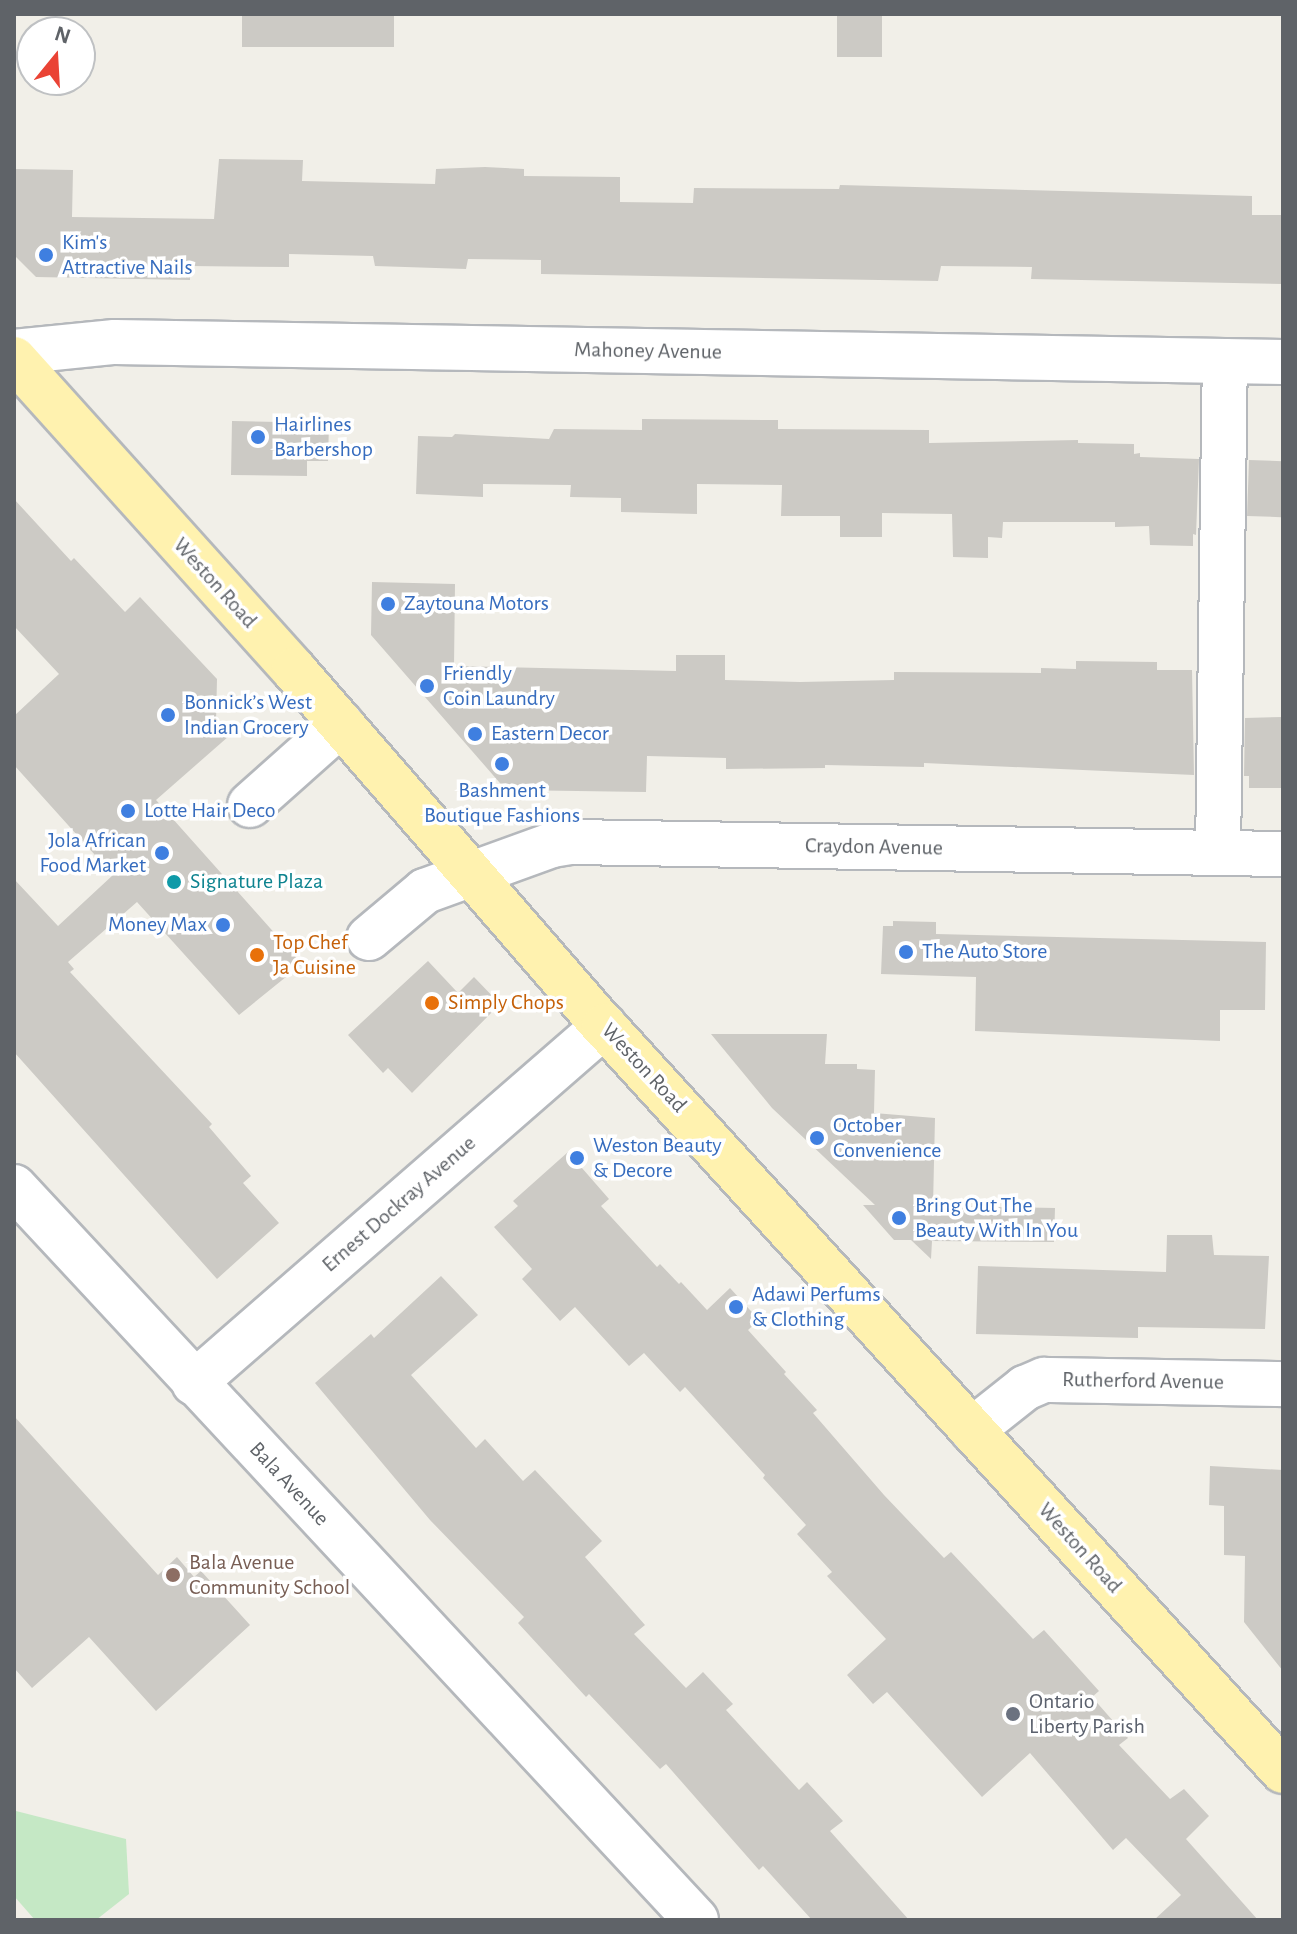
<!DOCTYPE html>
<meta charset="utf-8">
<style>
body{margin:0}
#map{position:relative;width:1297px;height:1934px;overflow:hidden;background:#f1efe8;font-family:"Alegreya Sans",sans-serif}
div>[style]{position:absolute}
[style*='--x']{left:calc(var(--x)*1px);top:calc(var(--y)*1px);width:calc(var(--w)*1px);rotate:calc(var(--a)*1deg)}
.green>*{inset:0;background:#c5e8c5}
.building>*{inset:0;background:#cccac5;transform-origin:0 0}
.roads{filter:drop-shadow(2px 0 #b5b8bc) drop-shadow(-2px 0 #b5b8bc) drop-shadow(0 2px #b5b8bc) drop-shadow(0 -2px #b5b8bc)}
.minor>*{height:44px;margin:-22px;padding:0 22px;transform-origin:22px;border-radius:22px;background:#fff}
.major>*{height:44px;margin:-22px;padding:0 22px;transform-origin:22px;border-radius:22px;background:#fff2af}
.dots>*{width:22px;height:22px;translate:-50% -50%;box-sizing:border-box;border:4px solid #fff;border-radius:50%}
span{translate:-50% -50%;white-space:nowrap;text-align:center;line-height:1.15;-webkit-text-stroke:7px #fff;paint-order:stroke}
.shop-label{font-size:22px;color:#366cbe}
.left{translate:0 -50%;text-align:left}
.right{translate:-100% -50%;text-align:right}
.street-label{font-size:22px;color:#5f6368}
.culture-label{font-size:22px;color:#0d838f}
.food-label{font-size:22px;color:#c56008}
.education-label{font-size:22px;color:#785e54}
.worship-label{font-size:22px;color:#5b616d}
.frame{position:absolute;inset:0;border:16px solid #5f6368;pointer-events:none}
.north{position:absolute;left:16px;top:16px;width:80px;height:80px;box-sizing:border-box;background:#fff;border:2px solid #bfc1c3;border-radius:50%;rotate:18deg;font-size:22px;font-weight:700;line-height:32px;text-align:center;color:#5f6368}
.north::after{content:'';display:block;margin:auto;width:28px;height:36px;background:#ea4335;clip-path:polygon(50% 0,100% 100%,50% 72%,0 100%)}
</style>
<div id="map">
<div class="green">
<i style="clip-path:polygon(16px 1811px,126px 1839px,129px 1894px,96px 1920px,35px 1920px,14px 1896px)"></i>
</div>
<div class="building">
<i style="left:242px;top:14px;width:152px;height:33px"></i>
<i style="left:837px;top:14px;width:45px;height:43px"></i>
<i style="clip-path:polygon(219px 159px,303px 160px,302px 181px,435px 184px,436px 169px,485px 167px,524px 169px,524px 176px,620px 177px,620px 202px,693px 203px,694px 188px,839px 189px,840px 185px,1252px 196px,1252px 215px,1283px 215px,1283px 284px,1031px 279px,1032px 267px,941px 266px,938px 281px,541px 274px,541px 260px,468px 259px,466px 269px,375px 266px,373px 256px,289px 254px,289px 267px,190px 266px,190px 280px,36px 277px,14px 255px,14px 169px,73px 170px,72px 217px,214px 219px)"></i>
<i style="clip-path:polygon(642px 419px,778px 420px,778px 429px,929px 430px,929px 443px,1078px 440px,1078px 443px,1134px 444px,1134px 454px,1140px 453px,1140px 457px,1199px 459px,1196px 535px,1193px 534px,1193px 546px,1150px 545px,1149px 526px,1115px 527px,1115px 522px,1003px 522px,1002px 538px,988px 537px,988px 558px,953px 557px,952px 514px,882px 513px,882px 537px,840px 537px,840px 516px,781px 516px,782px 485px,697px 484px,697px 514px,621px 512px,621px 498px,570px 497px,571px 485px,483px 484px,483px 497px,416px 494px,418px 436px,452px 437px,455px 434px,549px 439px,554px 429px,642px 430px)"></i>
<i style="clip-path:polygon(232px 421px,329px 423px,328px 461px,307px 461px,307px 476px,231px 475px)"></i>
<i style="left:1249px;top:460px;width:34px;height:56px;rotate:2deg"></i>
<i style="clip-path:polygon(14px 499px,71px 561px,74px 558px,125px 612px,140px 597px,217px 679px,216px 722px,229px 736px,156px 800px,302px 964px,239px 1015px,137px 902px,68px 962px,74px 969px,70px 972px,212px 1124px,209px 1127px,251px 1176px,243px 1183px,279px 1223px,217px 1279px,14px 1052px,14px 879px,58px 926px,113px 875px,14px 765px,14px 716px,59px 674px,14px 626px)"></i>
<i style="clip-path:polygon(372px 582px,455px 584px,454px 666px,676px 671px,676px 655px,725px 655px,725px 680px,800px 682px,894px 680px,894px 672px,1041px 673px,1041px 668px,1076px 669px,1076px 661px,1157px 662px,1157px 670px,1192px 670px,1194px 775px,924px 763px,924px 767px,825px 765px,825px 768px,726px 769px,726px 758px,647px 756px,646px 792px,506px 790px,371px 635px)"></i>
<i style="clip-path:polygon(1283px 717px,1283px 788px,1249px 788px,1249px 776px,1244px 776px,1245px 718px)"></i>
<i style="clip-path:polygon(893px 921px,936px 922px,936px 934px,1266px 942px,1265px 1010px,1220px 1010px,1220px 1041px,975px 1031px,976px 977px,881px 974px,883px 926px,893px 926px)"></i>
<i style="clip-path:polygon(428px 961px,458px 993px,474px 977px,500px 1004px,412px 1093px,388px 1068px,383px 1073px,348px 1035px)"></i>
<i style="clip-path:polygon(711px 1034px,827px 1034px,825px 1064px,857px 1064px,857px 1069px,875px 1070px,874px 1113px,935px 1118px,933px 1206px,1055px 1208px,1054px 1242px,932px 1241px,931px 1259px,911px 1240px,894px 1240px,863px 1205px,875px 1205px,772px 1108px)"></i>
<i style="clip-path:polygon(568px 1152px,609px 1199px,601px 1206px,657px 1267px,660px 1264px,679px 1284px,681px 1282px,707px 1310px,730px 1288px,759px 1320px,748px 1330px,786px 1372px,784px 1374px,817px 1410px,813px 1413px,884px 1495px,944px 1558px,951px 1552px,1033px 1639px,1044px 1630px,1099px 1691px,1092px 1697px,1128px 1738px,1119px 1745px,1170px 1799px,1184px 1789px,1209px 1816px,1186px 1839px,1258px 1920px,1154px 1920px,1181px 1895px,1126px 1838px,1113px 1850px,1030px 1753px,982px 1797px,887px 1692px,873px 1704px,847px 1675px,886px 1639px,827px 1576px,832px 1572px,797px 1534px,806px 1525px,763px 1478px,765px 1475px,685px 1387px,680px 1392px,644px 1353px,629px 1366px,575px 1307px,560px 1321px,522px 1279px,532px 1269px,494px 1227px,518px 1206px,513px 1201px)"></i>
<i style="clip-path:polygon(1167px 1235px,1212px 1235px,1214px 1255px,1269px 1256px,1265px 1329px,1138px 1327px,1138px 1338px,976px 1334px,978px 1266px,1166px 1272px)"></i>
<i style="clip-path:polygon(441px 1276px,478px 1315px,411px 1375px,476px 1448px,485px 1439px,523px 1481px,535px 1470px,602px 1541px,585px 1557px,645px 1625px,634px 1634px,686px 1688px,703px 1672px,733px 1704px,726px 1710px,799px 1790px,807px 1782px,843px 1821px,830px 1831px,909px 1920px,812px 1920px,763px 1866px,759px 1870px,666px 1764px,660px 1769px,589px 1694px,586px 1697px,518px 1623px,524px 1617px,430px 1520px,315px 1383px,371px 1334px,374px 1338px)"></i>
<i style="clip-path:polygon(14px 1416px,158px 1575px,177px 1557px,194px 1577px,201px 1571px,250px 1625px,156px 1711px,89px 1637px,32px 1688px,14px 1668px)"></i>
<i style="clip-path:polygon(1210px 1466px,1283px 1470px,1283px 1671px,1244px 1622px,1245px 1556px,1224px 1555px,1224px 1506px,1209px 1505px)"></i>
</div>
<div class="roads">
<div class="minor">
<i style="--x:14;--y:352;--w:101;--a:-5.7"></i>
<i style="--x:115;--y:342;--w:1168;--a:0.98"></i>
<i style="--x:250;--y:805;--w:122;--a:-41.7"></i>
<i style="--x:1218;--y:853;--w:492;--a:-89.2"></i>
<i style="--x:369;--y:938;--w:73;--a:-40"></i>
<i style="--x:425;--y:891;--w:135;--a:-19.9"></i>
<i style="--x:552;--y:845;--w:20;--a:-9"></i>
<i style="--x:572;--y:842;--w:711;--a:0.97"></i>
<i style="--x:14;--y:1187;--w:1001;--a:47.06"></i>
<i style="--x:194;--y:1383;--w:544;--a:-41.05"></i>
<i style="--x:972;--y:1430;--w:68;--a:-38.4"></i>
<i style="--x:1025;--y:1388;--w:21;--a:-23"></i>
<i style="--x:1044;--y:1380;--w:239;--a:1"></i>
</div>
<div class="major">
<i style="--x:14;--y:359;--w:418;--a:48"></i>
<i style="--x:294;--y:670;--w:472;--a:49"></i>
<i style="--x:604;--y:1026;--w:1008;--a:47.65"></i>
</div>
</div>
<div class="dots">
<i style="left:46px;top:255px;background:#3f7fe0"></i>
<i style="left:258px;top:437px;background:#3f7fe0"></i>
<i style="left:388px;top:604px;background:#3f7fe0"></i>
<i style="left:427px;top:686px;background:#3f7fe0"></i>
<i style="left:168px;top:715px;background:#3f7fe0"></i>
<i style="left:475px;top:734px;background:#3f7fe0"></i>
<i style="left:502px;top:764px;background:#3f7fe0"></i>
<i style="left:128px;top:811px;background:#3f7fe0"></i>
<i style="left:162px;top:853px;background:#3f7fe0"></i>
<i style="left:174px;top:882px;background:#0f9aa8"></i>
<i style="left:223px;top:925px;background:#3f7fe0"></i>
<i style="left:906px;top:952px;background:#3f7fe0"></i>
<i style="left:257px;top:955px;background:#e8710a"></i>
<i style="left:432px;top:1003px;background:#e8710a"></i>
<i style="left:817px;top:1138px;background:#3f7fe0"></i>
<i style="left:577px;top:1158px;background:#3f7fe0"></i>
<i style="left:899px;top:1218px;background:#3f7fe0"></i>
<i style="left:736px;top:1307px;background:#3f7fe0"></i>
<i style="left:173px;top:1575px;background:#8d6e63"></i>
<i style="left:1013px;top:1714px;background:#6b7280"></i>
</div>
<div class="shop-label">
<span class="left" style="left:62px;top:255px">Kim's<br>Attractive Nails</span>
<span class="left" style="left:274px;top:437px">Hairlines<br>Barbershop</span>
<span class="left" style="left:404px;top:604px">Zaytouna Motors</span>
<span class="left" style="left:443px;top:686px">Friendly<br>Coin Laundry</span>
<span class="left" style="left:184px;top:715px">Bonnick’s West<br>Indian Grocery</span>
<span class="left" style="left:491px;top:734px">Eastern Decor</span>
<span style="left:502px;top:803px">Bashment<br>Boutique Fashions</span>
<span class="left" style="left:144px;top:811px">Lotte Hair Deco</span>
<span class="right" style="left:146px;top:853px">Jola African<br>Food Market</span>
<span class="right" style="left:207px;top:925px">Money Max</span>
<span class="left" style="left:922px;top:952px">The Auto Store</span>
<span class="left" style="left:833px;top:1138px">October<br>Convenience</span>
<span class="left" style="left:593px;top:1158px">Weston Beauty<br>&amp; Decore</span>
<span class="left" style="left:915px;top:1218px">Bring Out The<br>Beauty With In You</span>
<span class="left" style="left:752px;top:1307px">Adawi Perfums<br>&amp; Clothing</span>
</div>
<div class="street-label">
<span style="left:648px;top:351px;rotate:1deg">Mahoney Avenue</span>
<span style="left:215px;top:583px;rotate:48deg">Weston Road</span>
<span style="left:874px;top:847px;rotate:1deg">Craydon Avenue</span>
<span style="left:644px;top:1068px;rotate:47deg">Weston Road</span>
<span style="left:399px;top:1204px;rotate:-41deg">Ernest Dockray Avenue</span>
<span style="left:1143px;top:1381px;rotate:1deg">Rutherford Avenue</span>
<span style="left:289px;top:1484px;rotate:47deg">Bala Avenue</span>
<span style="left:1080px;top:1548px;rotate:48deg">Weston Road</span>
</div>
<div class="culture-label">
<span class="left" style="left:190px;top:882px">Signature Plaza</span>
</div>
<div class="food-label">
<span class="left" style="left:273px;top:955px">Top Chef<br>Ja Cuisine</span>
<span class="left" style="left:448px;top:1003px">Simply Chops</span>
</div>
<div class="education-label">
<span class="left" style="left:189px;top:1575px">Bala Avenue<br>Community School</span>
</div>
<div class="worship-label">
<span class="left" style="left:1029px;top:1714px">Ontario<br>Liberty Parish</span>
</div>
<div class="frame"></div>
<div class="north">N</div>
</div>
